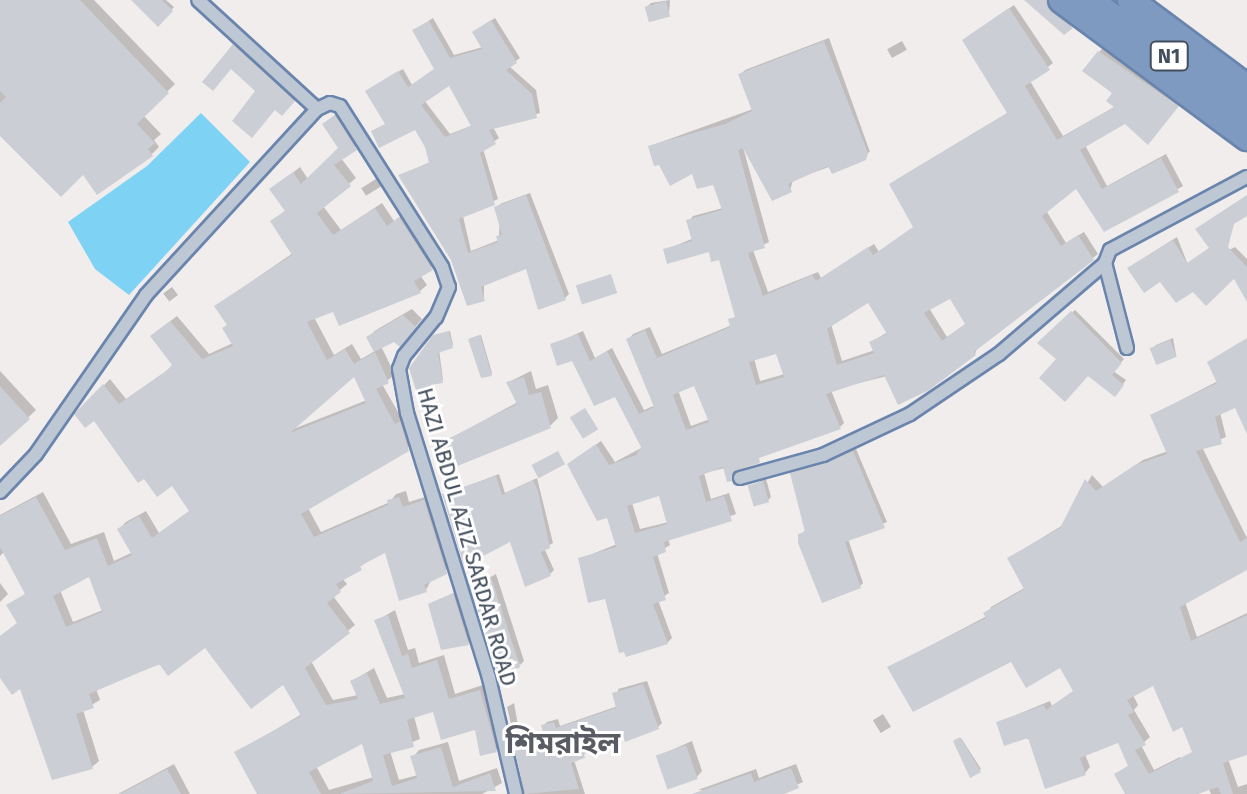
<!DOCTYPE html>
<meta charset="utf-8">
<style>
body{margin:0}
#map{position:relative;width:1247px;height:794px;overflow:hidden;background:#f0edec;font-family:"Fira Sans","Noto Sans Bengali",sans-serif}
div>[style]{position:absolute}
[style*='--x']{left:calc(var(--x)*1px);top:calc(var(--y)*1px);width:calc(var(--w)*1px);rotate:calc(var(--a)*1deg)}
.water>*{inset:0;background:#7ed2f4}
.shadow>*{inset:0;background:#0003;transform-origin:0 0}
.building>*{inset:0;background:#cbced5;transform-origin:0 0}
.roads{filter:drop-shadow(2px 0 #6a85ad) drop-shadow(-2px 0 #6a85ad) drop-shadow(0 2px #6a85ad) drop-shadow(0 -2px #6a85ad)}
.street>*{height:12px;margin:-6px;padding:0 6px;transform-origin:6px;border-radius:6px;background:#bec8d4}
.highway>*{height:24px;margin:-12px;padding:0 12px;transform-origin:12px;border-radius:12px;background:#7f9ac1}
span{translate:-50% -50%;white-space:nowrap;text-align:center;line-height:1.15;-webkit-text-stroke:6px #fff;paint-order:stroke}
.shield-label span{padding:2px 6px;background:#fff;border:2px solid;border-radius:6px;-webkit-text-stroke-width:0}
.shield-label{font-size:20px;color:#434e5c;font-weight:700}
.street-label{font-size:22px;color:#434e5c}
.district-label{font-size:30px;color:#595c62;font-weight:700}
</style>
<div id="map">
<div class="water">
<i style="clip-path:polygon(201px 113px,250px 162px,129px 295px,95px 269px,68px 222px,147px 166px)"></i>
</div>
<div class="shadow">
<i style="clip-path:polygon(0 0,94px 0,175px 84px,143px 115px,161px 134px,154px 140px,159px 147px,152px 154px,83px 172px,0 133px)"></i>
<i style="clip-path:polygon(134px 0,166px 0,174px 7px,158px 24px)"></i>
<i style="clip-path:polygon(670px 0,669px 14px,647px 7px,651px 3px)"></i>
<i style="clip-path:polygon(1027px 0,1051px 0,1075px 23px,1064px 32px)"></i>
<i style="clip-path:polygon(evenodd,1014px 5px,1053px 63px,1030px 81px,1063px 136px,1116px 106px,1099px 52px,1104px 47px,1182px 101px,1152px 138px,1126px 122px,1085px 145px,1107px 186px,1166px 154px,1183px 186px,1105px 230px,1077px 187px,1047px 212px,1066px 243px,1084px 232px,1098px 254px,978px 346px,975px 354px,831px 390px,844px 423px,840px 427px,764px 455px,737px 468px,731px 479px,725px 468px,704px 473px,711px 499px,729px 493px,736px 514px,668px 539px,670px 545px,657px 553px,669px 593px,658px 600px,672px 638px,667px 643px,606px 596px,580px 559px,617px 544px,609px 516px,574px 460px,601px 441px,615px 462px,643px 447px,616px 395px,552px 345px,583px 331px,595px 358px,612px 348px,644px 410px,656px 405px,629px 339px,633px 334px,650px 327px,662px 354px,732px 325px,736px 314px,720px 257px,710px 250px,665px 250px,694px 238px,689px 221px,693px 216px,723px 208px,714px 183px,650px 146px,753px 109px,740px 75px,745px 70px,829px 38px,870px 152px,793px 180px,790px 191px,743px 147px,769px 242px,753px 250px,768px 292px,818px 272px,821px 278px,874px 244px,879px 252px,915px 227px,896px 180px,1009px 112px,970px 35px,1014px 5px,951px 296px,967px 323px,947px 337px,929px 308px,951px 296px,1014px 5px,868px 300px,888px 332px,871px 342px,875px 350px,842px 361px,831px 324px,868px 300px,1014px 5px,777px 351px,785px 374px,760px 381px,754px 358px,777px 351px,1014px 5px,695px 383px,710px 419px,691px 426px,678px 390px,695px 383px,1014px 5px,660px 494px,669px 522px,640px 529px,632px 503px,660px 494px)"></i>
<i style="clip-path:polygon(evenodd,433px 18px,454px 55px,483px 47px,478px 29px,495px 18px,520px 58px,509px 66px,536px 90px,540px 113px,493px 127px,499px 138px,483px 149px,498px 199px,463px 216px,471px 251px,499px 240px,500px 204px,530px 193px,569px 294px,565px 298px,527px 266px,484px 283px,484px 299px,401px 175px,430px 162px,427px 146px,416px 127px,387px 123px,371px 88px,403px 69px,412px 85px,436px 69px,419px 27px,433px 18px,450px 83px,473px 125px,450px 134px,424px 100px,450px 83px)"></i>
<i style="clip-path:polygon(238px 41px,298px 96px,282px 113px,231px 66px)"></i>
<i style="left:902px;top:41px;width:10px;height:17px;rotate:61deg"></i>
<i style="clip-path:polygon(evenodd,342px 110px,362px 142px,341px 158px,356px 178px,323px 206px,341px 230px,382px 203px,394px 221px,407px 212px,438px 262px,420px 275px,427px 285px,420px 291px,340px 324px,334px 309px,314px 317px,334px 355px,352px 344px,361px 359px,375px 351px,368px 337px,376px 330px,412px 309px,422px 319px,407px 337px,381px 346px,395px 375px,382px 384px,402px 419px,407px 416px,415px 443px,308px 508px,321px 532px,390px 502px,396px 494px,406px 491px,409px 502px,431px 495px,453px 565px,431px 580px,426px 590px,386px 550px,342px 578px,347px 584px,333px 596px,355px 625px,311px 661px,333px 700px,358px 695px,352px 681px,374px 668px,387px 698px,405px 694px,376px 621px,395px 610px,408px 650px,415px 648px,419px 663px,444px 655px,455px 694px,486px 684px,503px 743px,496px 750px,476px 727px,434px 710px,414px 716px,420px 739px,390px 751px,399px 780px,418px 775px,413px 757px,419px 750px,448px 742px,459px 781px,497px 768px,502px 783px,482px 794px,259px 794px,236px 753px,302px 714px,283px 682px,206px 646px,96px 689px,100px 700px,83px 710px,99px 761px,92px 767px,21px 686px,0 675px,0 658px,19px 622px,9px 606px,27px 593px,5px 551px,0 556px,0 515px,43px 492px,71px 544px,104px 532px,114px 561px,133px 552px,119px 529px,126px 522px,146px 511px,159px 533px,191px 510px,172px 483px,94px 418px,77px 414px,110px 379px,126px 399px,175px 365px,159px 330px,177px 316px,209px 354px,233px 343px,229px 324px,216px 306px,293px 253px,272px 222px,286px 210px,272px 189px,300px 167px,308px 179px,340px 149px,331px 118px,342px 110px,354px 374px,367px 400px,291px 430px,354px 374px,342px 110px,90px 574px,103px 610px,73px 622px,60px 590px,90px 574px,342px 110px,363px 741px,374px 777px,329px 790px,316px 766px,363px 741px)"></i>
<i style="left:379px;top:177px;width:9px;height:21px;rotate:58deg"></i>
<i style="clip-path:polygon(1177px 237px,1190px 270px,1235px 247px,1247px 259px,1247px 298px,1234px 275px,1193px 289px,1134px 264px)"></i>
<i style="left:172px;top:287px;width:10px;height:11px;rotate:53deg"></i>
<i style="clip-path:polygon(1075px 310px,1124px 359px,1113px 371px,1126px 380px,1118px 391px,1040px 342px)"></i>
<i style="clip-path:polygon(450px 331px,453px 345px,439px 350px,443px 380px,430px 383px,434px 399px,422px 403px,437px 335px)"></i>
<i style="clip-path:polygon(481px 335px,492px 373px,491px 374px,471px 338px)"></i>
<i style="clip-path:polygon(1173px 338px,1176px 355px,1153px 349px,1156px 345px)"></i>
<i style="clip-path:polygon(1247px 339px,1247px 428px,1236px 405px,1220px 412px,1226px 437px,1202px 447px,1247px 538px,1247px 568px,1185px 602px,1197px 637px,1247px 613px,1247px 753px,1228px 759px,1238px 787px,1247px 784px,1247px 794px,1211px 794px,1183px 725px,1154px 683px,1133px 695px,1138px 705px,1134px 710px,1150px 737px,1141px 745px,1154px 770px,1180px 757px,1192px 794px,1127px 794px,1117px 774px,1130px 765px,1119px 740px,1085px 754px,1090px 767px,1085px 773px,999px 722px,1050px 701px,1052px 706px,1075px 690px,1061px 666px,1012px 659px,890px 667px,987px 616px,991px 607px,1026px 587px,1009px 558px,1063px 525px,1092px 475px,1103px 487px,1143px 460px,1168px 451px,1152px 415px,1218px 381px,1209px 363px)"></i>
<i style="clip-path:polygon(0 371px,36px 410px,0 444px)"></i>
<i style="clip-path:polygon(531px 371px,536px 389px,548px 385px,558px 418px,550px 426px,435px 447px,518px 402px,509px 382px)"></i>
<i style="clip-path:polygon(856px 449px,887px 522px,848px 539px,863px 583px,860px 586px,800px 535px,806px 530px,793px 474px)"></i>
<i style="clip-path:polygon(499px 474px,505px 493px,537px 478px,553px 543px,544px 548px,554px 570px,550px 574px,511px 540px,444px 495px)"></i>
<i style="clip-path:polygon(766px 479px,771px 497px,768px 500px,750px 486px)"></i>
<i style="clip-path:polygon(496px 574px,524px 661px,520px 665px,472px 587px)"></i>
<i style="clip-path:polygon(0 583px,8px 594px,0 602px)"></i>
<i style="clip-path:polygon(457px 592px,472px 640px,468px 643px,434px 602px)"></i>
<i style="clip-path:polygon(647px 681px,662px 723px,658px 727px,623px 729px,584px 742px,588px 752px,574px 760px,585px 794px,524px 794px,517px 752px,548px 742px,543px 726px,547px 722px,558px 719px,560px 726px,618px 706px,618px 689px)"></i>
<i style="clip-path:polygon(514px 703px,521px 742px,516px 746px,507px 707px)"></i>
<i style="left:883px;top:714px;width:15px;height:12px;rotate:58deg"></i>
<i style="clip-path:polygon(961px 738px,981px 769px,971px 775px,955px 742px)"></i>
<i style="clip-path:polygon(692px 741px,702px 771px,697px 777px,658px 756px)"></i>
<i style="clip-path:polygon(174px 764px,190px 794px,118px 794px)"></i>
<i style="clip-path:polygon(796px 764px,803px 782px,776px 794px,698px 790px,756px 769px,759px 778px)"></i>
</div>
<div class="building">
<i style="clip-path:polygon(0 0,80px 0,169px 93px,137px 124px,155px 143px,148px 149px,153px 156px,97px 195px,83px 175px,61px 197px,0 136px,0 103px,6px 97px,0 91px)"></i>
<i style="clip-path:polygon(131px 0,162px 0,173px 11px,158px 27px)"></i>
<i style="clip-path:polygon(1024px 0,1046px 0,1052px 12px,1073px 28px,1064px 35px)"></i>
<i style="left:666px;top:1px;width:16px;height:22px;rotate:75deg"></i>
<i style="clip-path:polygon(evenodd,1009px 8px,1050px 70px,1025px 86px,1057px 140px,1114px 107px,1106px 101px,1112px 93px,1082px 71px,1098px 51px,1179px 106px,1148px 145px,1125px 124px,1080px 150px,1102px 189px,1161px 158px,1179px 192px,1104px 232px,1076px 189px,1042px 216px,1061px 246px,1078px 235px,1094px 260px,974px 352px,976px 355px,929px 390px,898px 405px,884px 375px,826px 394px,841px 429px,759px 458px,760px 463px,734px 471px,732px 481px,727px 482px,723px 467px,699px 476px,706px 502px,724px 496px,732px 521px,664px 542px,666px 552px,653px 557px,666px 600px,653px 604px,668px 644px,626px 657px,624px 652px,619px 653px,605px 599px,588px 603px,578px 558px,616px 547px,607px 518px,597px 521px,567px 464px,596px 444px,609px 465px,636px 455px,641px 447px,615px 397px,594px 406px,572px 361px,557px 366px,550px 344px,578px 334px,590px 361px,607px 351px,639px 414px,654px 407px,626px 339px,645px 330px,657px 358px,730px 327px,728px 319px,735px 317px,719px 260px,711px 262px,709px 252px,667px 264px,663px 249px,692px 241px,686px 220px,722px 210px,713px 185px,697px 189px,692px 174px,670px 186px,659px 165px,654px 166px,648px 146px,725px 124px,752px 111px,738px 74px,824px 41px,868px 153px,866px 160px,832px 174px,828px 166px,788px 184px,792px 192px,772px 201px,743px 148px,738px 150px,765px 248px,748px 253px,763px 296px,812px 275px,816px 281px,868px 247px,873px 255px,913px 227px,889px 184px,1007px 113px,962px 40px,1009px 8px,950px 299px,965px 324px,942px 341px,924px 313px,950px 299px,1009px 8px,868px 303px,887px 334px,869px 342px,874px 353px,837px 365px,827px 329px,868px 303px,1009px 8px,776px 354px,784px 377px,756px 385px,749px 362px,776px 354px,1009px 8px,694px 386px,709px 422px,686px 430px,673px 395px,694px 386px,1009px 8px,659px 496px,667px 524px,635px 533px,627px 506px,659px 496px)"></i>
<i style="clip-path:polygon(evenodd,491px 20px,517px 63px,506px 70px,532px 94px,537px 118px,489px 130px,496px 144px,480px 153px,495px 205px,459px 219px,468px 253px,498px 242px,496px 236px,502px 235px,494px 207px,526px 195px,566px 300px,538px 310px,526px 269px,481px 287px,485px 301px,467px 306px,451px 260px,398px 175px,429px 163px,425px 147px,415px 130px,379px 148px,371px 131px,385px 124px,365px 91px,398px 71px,408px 87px,434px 69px,412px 30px,429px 21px,450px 58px,482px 49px,472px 32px,491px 20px,449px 86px,471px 126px,445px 137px,421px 105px,449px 86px)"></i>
<i style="clip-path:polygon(233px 44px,295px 101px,282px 116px,275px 110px,252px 138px,232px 121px,255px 91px,231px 69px,213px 91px,202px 82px)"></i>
<i style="clip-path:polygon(evenodd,335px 115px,357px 150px,334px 165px,351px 186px,317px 213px,333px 235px,375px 208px,387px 226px,399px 217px,433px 270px,414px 281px,421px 293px,339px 326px,333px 312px,307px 322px,327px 360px,345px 349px,354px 364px,375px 352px,389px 383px,376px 389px,395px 424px,400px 421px,409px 451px,301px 514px,314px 537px,388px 505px,387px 500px,399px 497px,403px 507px,424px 500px,447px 574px,424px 585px,427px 592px,399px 601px,385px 553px,360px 566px,362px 570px,336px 584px,341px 592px,327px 603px,350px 633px,305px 668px,326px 705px,358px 699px,350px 681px,367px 673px,380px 704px,405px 698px,374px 620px,388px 615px,402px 656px,408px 654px,412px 668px,437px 660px,449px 699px,480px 690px,497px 752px,480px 756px,475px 730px,441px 740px,433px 712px,407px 720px,414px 747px,383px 755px,392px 786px,417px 778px,410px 756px,441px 747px,453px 787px,490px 773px,496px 791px,339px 794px,373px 781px,362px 744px,309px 772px,321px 794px,257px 794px,234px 752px,301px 716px,283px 685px,251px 709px,205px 648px,168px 676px,159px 664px,89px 694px,94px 708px,76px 714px,93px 769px,52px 780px,20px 689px,12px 695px,0 678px,0 636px,17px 623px,6px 605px,25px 594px,0 547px,0 516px,36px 497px,65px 550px,97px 538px,108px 566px,132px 555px,117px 529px,139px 516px,152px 538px,189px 511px,172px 486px,157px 497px,144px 479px,138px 483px,94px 421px,85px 428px,74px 414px,103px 384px,119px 404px,165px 372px,172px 365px,150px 336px,170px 321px,202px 359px,233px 346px,222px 328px,227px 325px,214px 306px,292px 255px,270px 221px,285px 211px,269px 189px,293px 172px,301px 184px,338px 148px,322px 124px,335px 115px,354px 377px,366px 403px,290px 433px,354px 377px,335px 115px,89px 577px,102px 612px,66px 627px,53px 596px,89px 577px)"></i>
<i style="clip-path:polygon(1247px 195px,1247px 216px,1234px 224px,1228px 247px,1247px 267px,1247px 302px,1234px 279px,1206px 306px,1193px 292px,1176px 303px,1160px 282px,1144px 293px,1127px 268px,1173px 240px,1187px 263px,1209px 248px,1195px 229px)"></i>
<i style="left:611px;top:274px;width:20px;height:37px;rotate:72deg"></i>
<i style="clip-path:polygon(1071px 311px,1122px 363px,1112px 375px,1124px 385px,1115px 397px,1088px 376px,1065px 402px,1039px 378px,1056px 359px,1037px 343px)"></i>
<i style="clip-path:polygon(403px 315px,416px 327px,400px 347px,394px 342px,374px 352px,366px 337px)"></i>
<i style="clip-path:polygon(449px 331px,453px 348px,438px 353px,443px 383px,430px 385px,434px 402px,421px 406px,409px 368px,433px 335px)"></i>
<i style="clip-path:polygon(480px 335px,492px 376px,481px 378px,468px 339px)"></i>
<i style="clip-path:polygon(evenodd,1247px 338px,1247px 434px,1235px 408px,1215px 417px,1222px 444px,1196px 451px,1240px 542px,1247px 538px,1247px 570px,1180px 607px,1191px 641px,1247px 615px,1247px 755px,1223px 763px,1233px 794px,1221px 794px,1218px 787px,1198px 794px,1125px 794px,1114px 774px,1128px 766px,1118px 743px,1080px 758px,1086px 775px,1045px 789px,1028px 738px,1004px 746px,996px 722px,1044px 705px,1046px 710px,1073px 691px,1060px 668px,1026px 688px,1011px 662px,913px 712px,887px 667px,986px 618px,983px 613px,1024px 589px,1007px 558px,1060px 528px,1085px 479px,1096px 491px,1135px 465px,1167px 454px,1150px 415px,1217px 383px,1207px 362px,1247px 338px,1153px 686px,1173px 732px,1182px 727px,1192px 752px,1149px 774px,1135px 750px,1146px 745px,1128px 715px,1134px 712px,1127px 700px,1153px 686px)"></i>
<i style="left:1170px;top:340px;width:18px;height:22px;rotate:68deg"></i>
<i style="clip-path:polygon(524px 377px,529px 395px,541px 392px,551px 428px,450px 469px,432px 447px,517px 404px,506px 382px)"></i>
<i style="clip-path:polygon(0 386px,30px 419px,0 446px)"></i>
<i style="left:585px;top:408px;width:25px;height:18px;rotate:58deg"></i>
<i style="left:558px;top:451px;width:15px;height:30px;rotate:62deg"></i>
<i style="clip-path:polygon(853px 451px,885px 528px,845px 542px,861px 588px,822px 603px,798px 543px,798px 534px,805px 532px,790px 473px)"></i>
<i style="clip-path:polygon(496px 476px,502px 495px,533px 480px,538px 491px,550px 548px,541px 552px,551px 576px,525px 587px,510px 542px,464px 566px,442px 494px)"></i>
<i style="left:763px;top:481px;width:22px;height:16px;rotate:74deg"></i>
<i style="left:491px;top:577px;width:95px;height:23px;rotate:72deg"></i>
<i style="clip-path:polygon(453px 593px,469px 645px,441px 650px,428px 604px)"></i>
<i style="clip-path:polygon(643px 684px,659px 729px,625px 742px,621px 732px,581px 745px,585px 758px,571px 763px,579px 789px,525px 794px,515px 751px,546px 744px,541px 725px,554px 722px,556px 728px,616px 708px,612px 693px)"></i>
<i style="clip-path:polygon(960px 737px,981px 772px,970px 778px,953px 741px)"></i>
<i style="left:686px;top:745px;width:36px;height:32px;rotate:71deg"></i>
<i style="clip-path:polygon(791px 768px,799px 788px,784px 794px,692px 794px,751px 773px,754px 782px)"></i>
<i style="clip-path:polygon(167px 769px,181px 794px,120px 794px)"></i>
</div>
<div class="roads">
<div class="street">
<i style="--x:317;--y:109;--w:14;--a:-25"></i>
<i style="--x:330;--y:103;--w:10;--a:17"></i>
<i style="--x:340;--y:106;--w:191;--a:57.6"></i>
<i style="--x:442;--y:267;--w:21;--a:71"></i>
<i style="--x:449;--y:287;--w:33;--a:113"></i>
<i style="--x:436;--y:317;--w:50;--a:129.4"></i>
<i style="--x:404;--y:356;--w:14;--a:111"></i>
<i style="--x:399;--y:369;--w:45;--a:79.7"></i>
<i style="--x:407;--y:413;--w:277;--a:72.8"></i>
<i style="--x:489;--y:678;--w:119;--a:76.9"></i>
<i style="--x:1127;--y:348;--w:88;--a:-104.5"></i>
<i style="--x:1105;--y:263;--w:14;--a:-69"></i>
<i style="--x:1110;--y:250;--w:155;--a:-28.1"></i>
<i style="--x:740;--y:478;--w:86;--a:-15.5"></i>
<i style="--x:823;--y:455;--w:96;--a:-25.2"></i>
<i style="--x:910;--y:414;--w:107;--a:-34"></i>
<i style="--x:999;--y:354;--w:140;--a:-40.6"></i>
<i style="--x:0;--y:492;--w:52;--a:-46.5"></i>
<i style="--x:36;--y:454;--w:193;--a:-55.3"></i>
<i style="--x:146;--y:295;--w:253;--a:-47.4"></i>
<i style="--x:317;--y:109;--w:161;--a:-137.5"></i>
</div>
<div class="highway">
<i style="--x:1061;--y:0;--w:232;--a:36.6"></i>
<i style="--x:1090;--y:0;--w:193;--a:35.5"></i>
<i style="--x:1130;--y:0;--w:146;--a:36.6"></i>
</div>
</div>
<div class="shield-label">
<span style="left:1169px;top:56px">N1</span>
</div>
<div class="street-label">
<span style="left:467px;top:537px;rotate:74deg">HAZI ABDUL AZIZ SARDAR ROAD</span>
</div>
<div class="district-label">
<span style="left:563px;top:743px">শিমরাইল</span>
</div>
</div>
